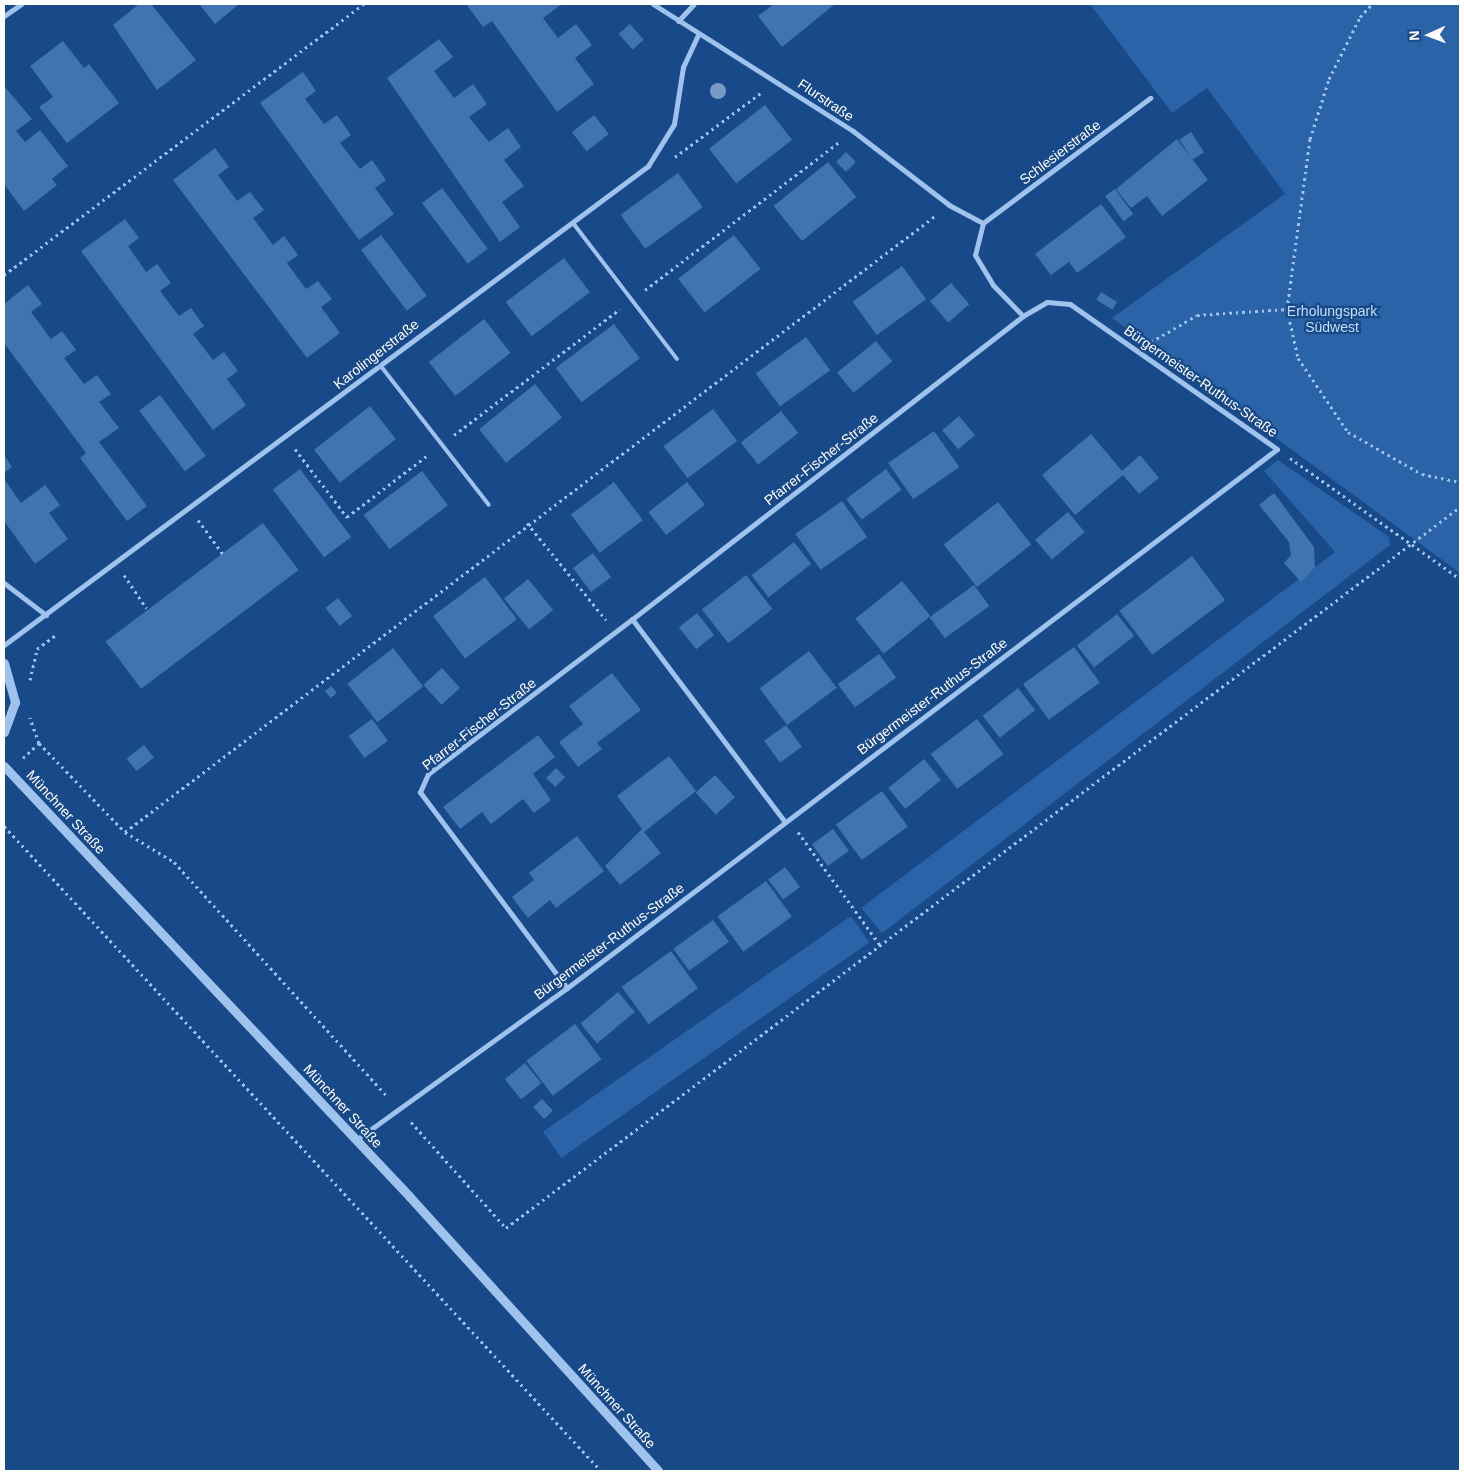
<!DOCTYPE html>
<meta charset="utf-8">
<style>
body{margin:0}
#map{position:relative;width:1464px;height:1475px;overflow:hidden;background:#184989;font-family:Arial,sans-serif}
div>[style]{position:absolute}
[style*='--x']{left:calc(var(--x)*1px);top:calc(var(--y)*1px);width:calc(var(--w)*1px);rotate:calc(var(--a)*1deg)}
.green>*{inset:0;background:#2a63a7;transform-origin:0 0}
.building>*{inset:0;background:#4073b2;transform-origin:0 0}
.path>*{height:3px;margin-top:-1.5px;transform-origin:0;background:repeating-linear-gradient(90deg,#a0c3ee 0 2.5px,transparent 0 6.5px)}
.service>*{height:4px;margin:-2px;padding:0 2px;transform-origin:2px;border-radius:2px;background:#a0c3ee}
.minor>*{height:5px;margin:-2.5px;padding:0 2.5px;transform-origin:2.5px;border-radius:2.5px;background:#a0c3ee}
.tertiary>*{height:9px;margin:-4.5px;padding:0 4.5px;transform-origin:4.5px;border-radius:4.5px;background:#a0c3ee}
.trees>*{width:16px;height:16px;margin:-8px;border-radius:50%;background:#779ac7}
span{translate:-50% -50%;white-space:nowrap;text-align:center;line-height:1.15;-webkit-text-stroke:4.5px #184989;paint-order:stroke}
.street-label{font-size:14px;color:#fff}
.park-label{font-size:14px;color:#c5ddfa}
.frame{position:absolute;inset:0;border:5px solid #fff;pointer-events:none}
.north{position:absolute;left:1404px;top:10px;width:50px;height:50px;-webkit-text-stroke:4px #184989;paint-order:stroke;rotate:268deg;font-size:14px;font-weight:700;line-height:20px;text-align:center;color:#fff}
.north::after{content:'';display:block;margin:auto;width:18px;height:22px;background:#fff;clip-path:polygon(50% 0,100% 100%,50% 72%,0 100%)}
</style>
<div id="map">
<div class="green">
<i style="clip-path:polygon(1090px 4px,1460px 4px,1460px 573px,1112px 318px,1285px 194px,1207px 88px,1172px 113px)"></i>
<i style="clip-path:polygon(1278px 460px,1389px 537px,1390px 545px,882px 933px,861px 908px,1335px 552px,1264px 471px)"></i>
<i style="left:851px;top:916px;width:32px;height:376px;rotate:55deg"></i>
</div>
<div class="building">
<i style="clip-path:polygon(139px 4px,151px 4px,196px 60px,157px 90px,113px 25px)"></i>
<i style="clip-path:polygon(199px 4px,239px 4px,215px 24px)"></i>
<i style="clip-path:polygon(466px 4px,562px 4px,543px 18px,558px 38px,576px 24px,592px 45px,575px 58px,594px 84px,557px 112px,492px 21px,483px 27px)"></i>
<i style="clip-path:polygon(774px 4px,835px 4px,782px 47px,758px 16px)"></i>
<i style="left:630px;top:24px;width:21px;height:15px;rotate:49deg"></i>
<i style="clip-path:polygon(439px 39px,453px 57px,434px 71px,454px 98px,473px 84px,487px 104px,469px 117px,489px 142px,508px 128px,521px 147px,504px 160px,524px 186px,502px 202px,520px 227px,500px 242px,387px 78px)"></i>
<i style="clip-path:polygon(63px 41px,84px 68px,89px 64px,119px 103px,67px 143px,39px 107px,53px 97px,30px 66px)"></i>
<i style="clip-path:polygon(303px 72px,316px 91px,305px 99px,324px 124px,337px 115px,351px 135px,340px 143px,360px 169px,372px 160px,386px 180px,375px 188px,394px 214px,359px 240px,260px 103px)"></i>
<i style="clip-path:polygon(4px 86px,32px 119px,16px 131px,25px 142px,40px 130px,68px 166px,52px 179px,57px 185px,24px 211px,4px 184px)"></i>
<i style="left:765px;top:105px;width:44px;height:71px;rotate:52deg"></i>
<i style="left:594px;top:115px;width:24px;height:28px;rotate:52deg"></i>
<i style="left:1191px;top:132px;width:24px;height:14px;rotate:57deg"></i>
<i style="clip-path:polygon(1177px 139px,1208px 180px,1162px 216px,1147px 196px,1131px 208px,1116px 189px)"></i>
<i style="clip-path:polygon(215px 148px,229px 167px,218px 175px,237px 201px,250px 192px,264px 210px,253px 218px,273px 245px,284px 236px,298px 255px,287px 263px,306px 289px,318px 281px,332px 299px,321px 307px,340px 333px,307px 358px,173px 180px)"></i>
<i style="left:846px;top:152px;width:14px;height:14px;rotate:45deg"></i>
<i style="left:828px;top:162px;width:45px;height:70px;rotate:51deg"></i>
<i style="left:678px;top:173px;width:42px;height:71px;rotate:54deg"></i>
<i style="left:442px;top:188px;width:76px;height:25px;rotate:53deg"></i>
<i style="left:1115px;top:189px;width:31px;height:12px;rotate:54deg"></i>
<i style="clip-path:polygon(1101px 204px,1126px 237px,1077px 273px,1069px 262px,1051px 275px,1035px 254px)"></i>
<i style="clip-path:polygon(125px 219px,139px 238px,128px 246px,146px 272px,157px 264px,171px 283px,160px 291px,179px 316px,191px 308px,204px 326px,193px 334px,213px 360px,224px 352px,238px 371px,227px 379px,246px 405px,213px 430px,81px 251px)"></i>
<i style="left:381px;top:235px;width:76px;height:25px;rotate:53deg"></i>
<i style="left:734px;top:235px;width:43px;height:71px;rotate:52deg"></i>
<i style="left:564px;top:258px;width:43px;height:73px;rotate:53deg"></i>
<i style="left:902px;top:266px;width:41px;height:61px;rotate:54deg"></i>
<i style="left:951px;top:283px;width:28px;height:28px;rotate:49deg"></i>
<i style="clip-path:polygon(28px 285px,42px 304px,31px 312px,51px 339px,62px 331px,76px 350px,64px 358px,84px 384px,97px 375px,111px 394px,99px 402px,119px 428px,99px 442px,147px 506px,127px 521px,80px 458px,86px 453px,4px 343px,4px 304px)"></i>
<i style="left:1101px;top:292px;width:19px;height:9px;rotate:32deg"></i>
<i style="left:484px;top:319px;width:43px;height:70px;rotate:52deg"></i>
<i style="left:614px;top:324px;width:43px;height:73px;rotate:53deg"></i>
<i style="left:806px;top:337px;width:41px;height:62px;rotate:54deg"></i>
<i style="left:876px;top:341px;width:26px;height:50px;rotate:51deg"></i>
<i style="left:535px;top:384px;width:43px;height:72px;rotate:51deg"></i>
<i style="left:160px;top:395px;width:76px;height:26px;rotate:53deg"></i>
<i style="left:370px;top:406px;width:42px;height:71px;rotate:52deg"></i>
<i style="left:713px;top:409px;width:40px;height:62px;rotate:53deg"></i>
<i style="left:781px;top:411px;width:28px;height:51px;rotate:52deg"></i>
<i style="left:959px;top:416px;width:25px;height:22px;rotate:50deg"></i>
<i style="left:934px;top:431px;width:44px;height:56px;rotate:55deg"></i>
<i style="clip-path:polygon(1091px 434px,1122px 471px,1140px 455px,1159px 478px,1139px 494px,1123px 475px,1075px 515px,1042px 475px)"></i>
<i style="clip-path:polygon(4px 455px,12px 467px,4px 473px)"></i>
<i style="left:300px;top:469px;width:85px;height:34px;rotate:53deg"></i>
<i style="left:886px;top:469px;width:26px;height:50px;rotate:53deg"></i>
<i style="left:422px;top:471px;width:43px;height:73px;rotate:53deg"></i>
<i style="clip-path:polygon(4px 479px,21px 503px,45px 485px,60px 505px,49px 513px,68px 539px,35px 564px,4px 521px)"></i>
<i style="left:614px;top:482px;width:48px;height:54px;rotate:53deg"></i>
<i style="left:687px;top:482px;width:29px;height:49px;rotate:52deg"></i>
<i style="clip-path:polygon(1274px 493px,1314px 547px,1315px 567px,1301px 582px,1284px 563px,1291px 555px,1289px 542px,1259px 505px)"></i>
<i style="left:842px;top:501px;width:44px;height:57px;rotate:55deg"></i>
<i style="left:998px;top:502px;width:54px;height:69px;rotate:52deg"></i>
<i style="left:1068px;top:512px;width:26px;height:43px;rotate:50deg"></i>
<i style="left:263px;top:523px;width:59px;height:197px;rotate:53deg"></i>
<i style="left:794px;top:542px;width:28px;height:54px;rotate:52deg"></i>
<i style="left:593px;top:553px;width:30px;height:25px;rotate:53deg"></i>
<i style="left:1192px;top:556px;width:55px;height:91px;rotate:53deg"></i>
<i style="left:746px;top:575px;width:43px;height:56px;rotate:52deg"></i>
<i style="left:485px;top:577px;width:53px;height:65px;rotate:53deg"></i>
<i style="left:528px;top:579px;width:40px;height:31px;rotate:51deg"></i>
<i style="left:902px;top:581px;width:45px;height:60px;rotate:51deg"></i>
<i style="left:974px;top:585px;width:26px;height:55px;rotate:54deg"></i>
<i style="left:338px;top:598px;width:23px;height:16px;rotate:52deg"></i>
<i style="left:697px;top:613px;width:28px;height:23px;rotate:52deg"></i>
<i style="left:1117px;top:614px;width:28px;height:51px;rotate:52deg"></i>
<i style="left:1074px;top:647px;width:44px;height:63px;rotate:54deg"></i>
<i style="left:393px;top:648px;width:49px;height:58px;rotate:52deg"></i>
<i style="left:809px;top:651px;width:46px;height:62px;rotate:53deg"></i>
<i style="left:879px;top:654px;width:29px;height:51px;rotate:54deg"></i>
<i style="left:442px;top:668px;width:27px;height:25px;rotate:48deg"></i>
<i style="clip-path:polygon(612px 673px,641px 710px,597px 743px,602px 749px,578px 767px,559px 742px,583px 724px,569px 706px)"></i>
<i style="left:331px;top:686px;width:9px;height:8px;rotate:49deg"></i>
<i style="left:1018px;top:688px;width:28px;height:45px;rotate:52deg"></i>
<i style="left:372px;top:719px;width:27px;height:29px;rotate:54deg"></i>
<i style="left:977px;top:719px;width:44px;height:58px;rotate:53deg"></i>
<i style="left:786px;top:725px;width:27px;height:27px;rotate:54deg"></i>
<i style="clip-path:polygon(538px 735px,555px 757px,533px 774px,551px 800px,534px 813px,523px 799px,491px 824px,482px 812px,460px 829px,443px 807px)"></i>
<i style="left:144px;top:745px;width:16px;height:22px;rotate:52deg"></i>
<i style="clip-path:polygon(669px 756px,696px 791px,644px 832px,661px 853px,620px 885px,605px 866px,642px 829px,617px 796px)"></i>
<i style="left:924px;top:759px;width:27px;height:46px;rotate:51deg"></i>
<i style="left:556px;top:768px;width:13px;height:14px;rotate:45deg"></i>
<i style="left:715px;top:775px;width:30px;height:26px;rotate:48deg"></i>
<i style="left:882px;top:791px;width:44px;height:57px;rotate:54deg"></i>
<i style="left:833px;top:829px;width:27px;height:26px;rotate:54deg"></i>
<i style="clip-path:polygon(577px 836px,604px 871px,556px 908px,550px 900px,528px 918px,512px 897px,534px 880px,529px 873px)"></i>
<i style="left:785px;top:867px;width:25px;height:21px;rotate:53deg"></i>
<i style="left:766px;top:881px;width:44px;height:60px;rotate:54deg"></i>
<i style="left:713px;top:920px;width:27px;height:49px;rotate:54deg"></i>
<i style="left:671px;top:951px;width:46px;height:61px;rotate:54deg"></i>
<i style="left:618px;top:992px;width:26px;height:49px;rotate:50deg"></i>
<i style="left:575px;top:1024px;width:44px;height:61px;rotate:53deg"></i>
<i style="left:525px;top:1063px;width:26px;height:26px;rotate:51deg"></i>
<i style="left:542px;top:1099px;width:16px;height:12px;rotate:47deg"></i>
</div>
<div class="path">
<i style="--x:675;--y:157;--w:109;--a:-36.8"></i>
<i style="--x:4;--y:275;--w:451;--a:-37"></i>
<i style="--x:645;--y:290;--w:244;--a:-37.3"></i>
<i style="--x:1287;--y:309;--w:172;--a:-82.3"></i>
<i style="--x:1310;--y:139;--w:63;--a:-72.4"></i>
<i style="--x:1329;--y:79;--w:69;--a:-63.4"></i>
<i style="--x:1360;--y:17;--w:18;--a:-47"></i>
<i style="--x:1151;--y:342;--w:53;--a:-30.4"></i>
<i style="--x:1197;--y:315;--w:90;--a:-3.8"></i>
<i style="--x:1287;--y:309;--w:50;--a:77.3"></i>
<i style="--x:1298;--y:358;--w:89;--a:56"></i>
<i style="--x:1348;--y:432;--w:85;--a:29.6"></i>
<i style="--x:1422;--y:474;--w:39;--a:12"></i>
<i style="--x:454;--y:435;--w:208;--a:-37.2"></i>
<i style="--x:295;--y:449;--w:86;--a:52.6"></i>
<i style="--x:347;--y:517;--w:103;--a:-37.5"></i>
<i style="--x:1290;--y:458;--w:209;--a:35.4"></i>
<i style="--x:198;--y:520;--w:42;--a:53.7"></i>
<i style="--x:527;--y:523;--w:125;--a:50.8"></i>
<i style="--x:124;--y:575;--w:40;--a:56"></i>
<i style="--x:30;--y:680;--w:32;--a:-77"></i>
<i style="--x:37;--y:649;--w:25;--a:-37"></i>
<i style="--x:39;--y:743;--w:124;--a:46"></i>
<i style="--x:125;--y:832;--w:57;--a:31.5"></i>
<i style="--x:174;--y:862;--w:318;--a:47.7"></i>
<i style="--x:23;--y:758;--w:22;--a:-43"></i>
<i style="--x:39;--y:743;--w:27;--a:-110"></i>
<i style="--x:4;--y:826;--w:879;--a:47.21"></i>
<i style="--x:125;--y:832;--w:1018;--a:-37.25"></i>
<i style="--x:798;--y:832;--w:140;--a:54"></i>
<i style="--x:411;--y:1122;--w:142;--a:48.1"></i>
<i style="--x:506;--y:1228;--w:1196;--a:-37.08"></i>
</div>
<div class="service">
<i style="--x:573;--y:223;--w:171;--a:52.6"></i>
<i style="--x:380;--y:365;--w:177;--a:52.1"></i>
</div>
<div class="minor">
<i style="--x:653;--y:4;--w:237;--a:32.4"></i>
<i style="--x:853;--y:131;--w:121;--a:37.6"></i>
<i style="--x:949;--y:205;--w:38;--a:28"></i>
<i style="--x:4;--y:16;--w:21;--a:-35"></i>
<i style="--x:678;--y:21;--w:23;--a:-47"></i>
<i style="--x:983;--y:223;--w:209;--a:-36.8"></i>
<i style="--x:983;--y:223;--w:33;--a:104"></i>
<i style="--x:975;--y:255;--w:35;--a:59"></i>
<i style="--x:993;--y:285;--w:43;--a:45.9"></i>
<i style="--x:4;--y:583;--w:53;--a:37.3"></i>
<i style="--x:4;--y:645;--w:803;--a:-36.64"></i>
<i style="--x:648;--y:166;--w:49;--a:-58.2"></i>
<i style="--x:674;--y:124;--w:58;--a:-81"></i>
<i style="--x:683;--y:67;--w:35;--a:-65"></i>
<i style="--x:567;--y:988;--w:245;--a:-126.9"></i>
<i style="--x:420;--y:792;--w:20;--a:-66"></i>
<i style="--x:428;--y:774;--w:256;--a:-37.2"></i>
<i style="--x:356;--y:1140;--w:260;--a:-35.8"></i>
<i style="--x:567;--y:988;--w:891;--a:-37.2"></i>
<i style="--x:1277;--y:449;--w:253;--a:-145"></i>
<i style="--x:1070;--y:304;--w:23;--a:-175"></i>
<i style="--x:1047;--y:302;--w:28;--a:150"></i>
<i style="--x:1023;--y:316;--w:495;--a:142.2"></i>
<i style="--x:632;--y:619;--w:254;--a:53"></i>
</div>
<div class="tertiary">
<i style="--x:4;--y:663;--w:41;--a:74.2"></i>
<i style="--x:15;--y:702;--w:32;--a:110"></i>
<i style="--x:4;--y:766;--w:591;--a:46.71"></i>
<i style="--x:409;--y:1196;--w:371;--a:47.8"></i>
</div>
<div class="trees">
<i style="left:718px;top:91px"></i>
</div>
<div class="street-label">
<span style="left:826px;top:100px;rotate:34deg">Flurstraße</span>
<span style="left:1060px;top:152px;rotate:-37deg">Schlesierstraße</span>
<span style="left:376px;top:354px;rotate:-38deg">Karolingerstraße</span>
<span style="left:1201px;top:381px;rotate:35deg">Bürgermeister-Ruthus-Straße</span>
<span style="left:821px;top:459px;rotate:-38deg">Pfarrer-Fischer-Straße</span>
<span style="left:932px;top:696px;rotate:-37deg">Bürgermeister-Ruthus-Straße</span>
<span style="left:479px;top:724px;rotate:-38deg">Pfarrer-Fischer-Straße</span>
<span style="left:66px;top:812px;rotate:47deg">Münchner Straße</span>
<span style="left:609px;top:941px;rotate:-37deg">Bürgermeister-Ruthus-Straße</span>
<span style="left:343px;top:1106px;rotate:47deg">Münchner Straße</span>
<span style="left:617px;top:1406px;rotate:48deg">Münchner Straße</span>
</div>
<div class="park-label">
<span style="left:1332px;top:319px">Erholungspark<br>Südwest</span>
</div>
<div class="frame"></div>
<div class="north">N</div>
</div>
